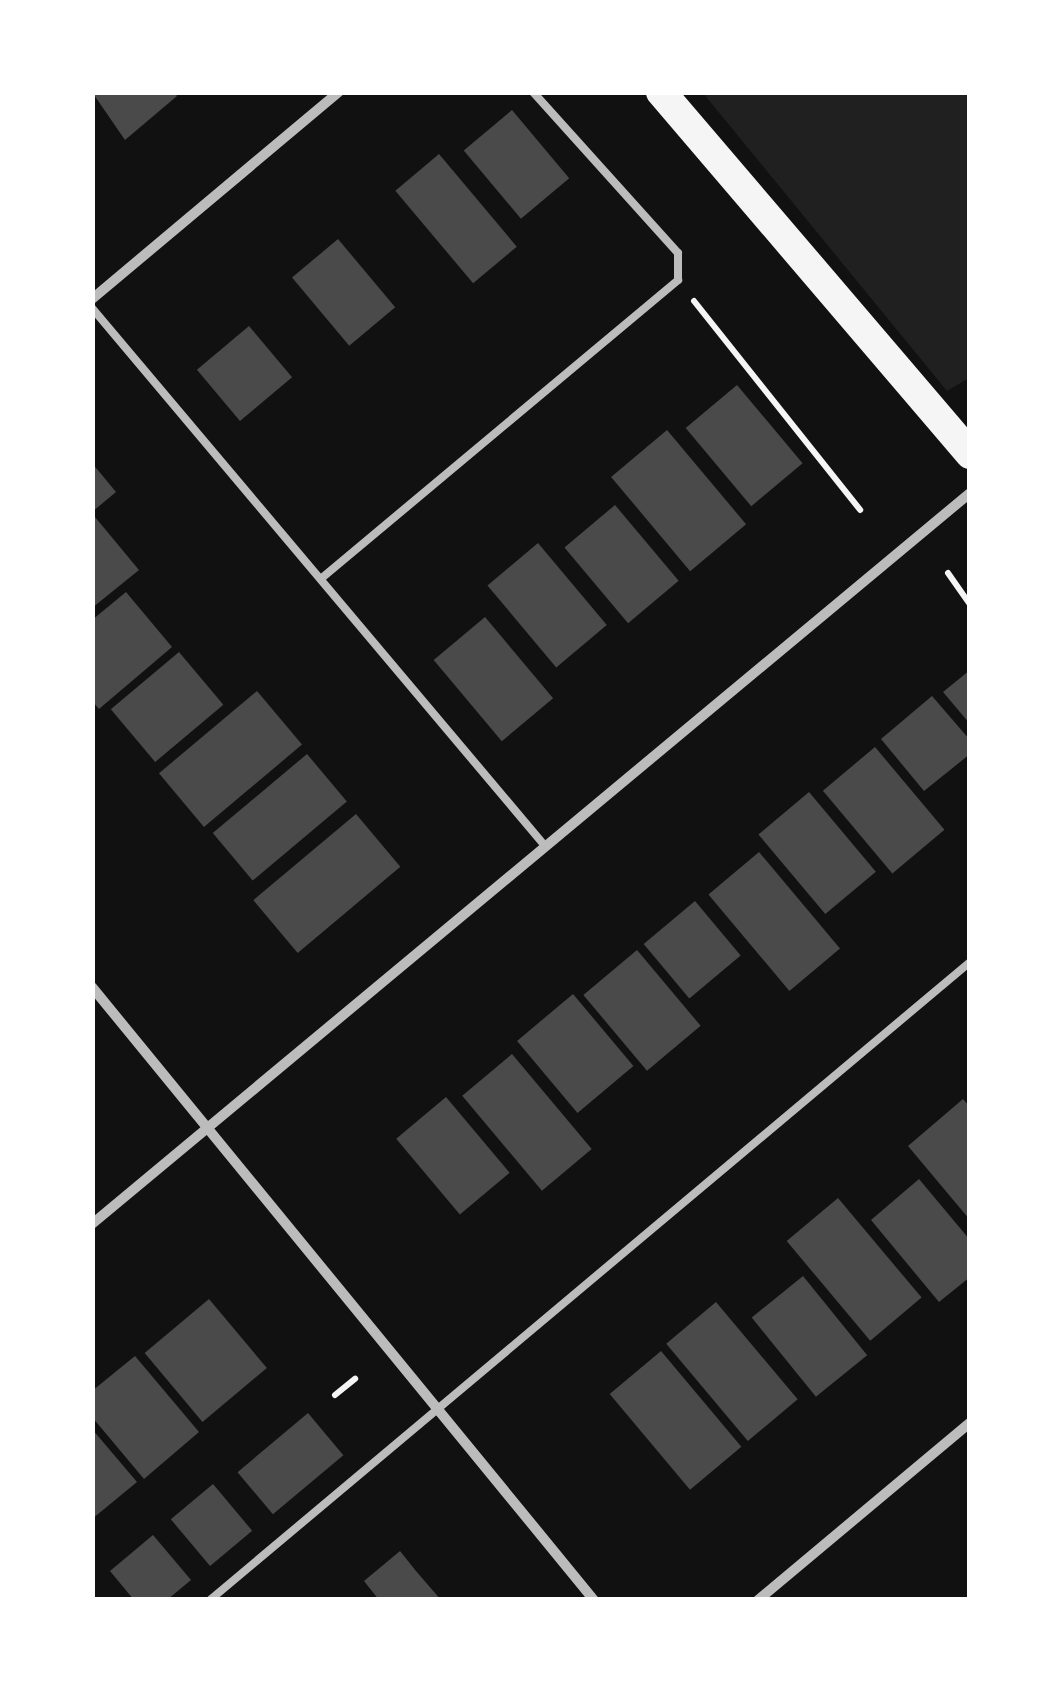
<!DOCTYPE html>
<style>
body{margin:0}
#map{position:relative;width:1062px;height:1692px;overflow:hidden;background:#111;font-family:Signika,sans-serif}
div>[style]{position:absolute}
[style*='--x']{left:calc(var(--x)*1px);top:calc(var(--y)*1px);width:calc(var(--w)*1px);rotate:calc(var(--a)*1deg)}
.green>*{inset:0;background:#202020}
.building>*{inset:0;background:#4a4a4a;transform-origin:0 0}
.path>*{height:6px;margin:-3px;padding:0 3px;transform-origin:3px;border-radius:3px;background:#f5f5f5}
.service>*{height:8px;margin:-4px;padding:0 4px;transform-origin:4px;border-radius:4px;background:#bcbcbc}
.minor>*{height:10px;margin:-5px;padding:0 5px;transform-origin:5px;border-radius:5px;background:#bcbcbc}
.motorway>*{height:30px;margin:-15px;padding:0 15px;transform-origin:15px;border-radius:15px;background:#f5f5f5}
span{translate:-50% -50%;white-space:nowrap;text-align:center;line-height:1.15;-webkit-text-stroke:8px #fff;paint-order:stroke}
.frame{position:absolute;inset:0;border:95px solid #fff;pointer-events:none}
</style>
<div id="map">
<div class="green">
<i style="clip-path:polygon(703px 93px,969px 93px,969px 378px,947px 391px)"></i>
</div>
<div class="building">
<i style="clip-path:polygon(92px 92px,174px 92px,177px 96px,125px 140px)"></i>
<i style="left:512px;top:110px;width:89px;height:63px;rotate:50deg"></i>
<i style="left:439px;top:154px;width:121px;height:57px;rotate:50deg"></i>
<i style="left:338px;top:239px;width:89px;height:60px;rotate:50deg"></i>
<i style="left:249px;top:326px;width:67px;height:68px;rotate:50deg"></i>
<i style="left:737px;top:385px;width:102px;height:67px;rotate:50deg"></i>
<i style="left:667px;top:430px;width:123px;height:73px;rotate:50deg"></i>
<i style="clip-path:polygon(92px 463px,116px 492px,92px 512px)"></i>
<i style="left:615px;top:505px;width:99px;height:66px;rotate:50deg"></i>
<i style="clip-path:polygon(95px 517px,139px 570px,92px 608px,92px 519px)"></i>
<i style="left:538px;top:543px;width:107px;height:66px;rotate:50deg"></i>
<i style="clip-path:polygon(126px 592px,172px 647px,99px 709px,92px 701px,92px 620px)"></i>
<i style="left:485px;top:617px;width:106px;height:67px;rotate:50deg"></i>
<i style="left:179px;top:652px;width:69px;height:89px;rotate:50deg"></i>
<i style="clip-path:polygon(970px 670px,970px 724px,943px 692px)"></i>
<i style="left:257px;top:691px;width:70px;height:128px;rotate:50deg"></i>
<i style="clip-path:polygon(932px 696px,970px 740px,970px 754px,924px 791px,881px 739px)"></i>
<i style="left:875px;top:747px;width:108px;height:68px;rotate:50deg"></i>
<i style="left:307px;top:754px;width:62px;height:123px;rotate:50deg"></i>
<i style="left:809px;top:792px;width:104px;height:66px;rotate:50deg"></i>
<i style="left:356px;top:814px;width:69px;height:134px;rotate:50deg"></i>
<i style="left:759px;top:852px;width:126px;height:66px;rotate:50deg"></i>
<i style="left:695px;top:901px;width:71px;height:67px;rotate:50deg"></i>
<i style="left:637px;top:950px;width:99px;height:70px;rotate:50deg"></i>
<i style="left:573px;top:994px;width:94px;height:73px;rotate:50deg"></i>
<i style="left:512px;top:1054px;width:124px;height:65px;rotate:50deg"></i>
<i style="left:446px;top:1097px;width:99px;height:65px;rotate:50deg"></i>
<i style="clip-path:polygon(963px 1099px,970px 1107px,970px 1220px,908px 1146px)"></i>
<i style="clip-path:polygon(919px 1179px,970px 1240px,970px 1277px,939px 1302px,871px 1220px)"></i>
<i style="left:838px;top:1198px;width:130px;height:67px;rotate:50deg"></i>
<i style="left:803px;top:1276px;width:102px;height:66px;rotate:51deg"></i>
<i style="left:209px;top:1299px;width:90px;height:84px;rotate:50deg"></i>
<i style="left:716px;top:1302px;width:127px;height:65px;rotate:50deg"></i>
<i style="left:661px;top:1351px;width:125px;height:67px;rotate:50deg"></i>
<i style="clip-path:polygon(135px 1356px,199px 1432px,144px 1479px,92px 1417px,92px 1391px)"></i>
<i style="left:308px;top:1413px;width:55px;height:92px;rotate:50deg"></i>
<i style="clip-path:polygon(92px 1429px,137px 1482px,92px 1519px)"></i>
<i style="left:213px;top:1484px;width:61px;height:55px;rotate:50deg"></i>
<i style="clip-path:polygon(153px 1535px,191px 1580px,167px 1600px,134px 1600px,110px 1571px)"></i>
<i style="clip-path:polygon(400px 1551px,416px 1571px,441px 1600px,379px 1600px,364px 1581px)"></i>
</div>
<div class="path">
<i style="--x:694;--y:301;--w:267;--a:51.5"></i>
<i style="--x:948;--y:573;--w:38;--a:55"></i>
<i style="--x:335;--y:1395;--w:26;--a:-39"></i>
</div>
<div class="service">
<i style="--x:92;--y:308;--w:703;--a:49.9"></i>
<i style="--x:323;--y:577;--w:463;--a:-39.9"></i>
<i style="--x:678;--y:280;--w:27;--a:-90"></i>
<i style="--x:678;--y:253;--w:217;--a:-132"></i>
<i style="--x:210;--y:1600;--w:992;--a:-40.01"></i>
</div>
<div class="minor">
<i style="--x:92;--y:299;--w:322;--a:-40"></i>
<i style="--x:92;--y:987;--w:792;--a:50.69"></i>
<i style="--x:92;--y:1224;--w:1142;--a:-39.78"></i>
<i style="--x:758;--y:1600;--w:276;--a:-39.9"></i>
</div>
<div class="motorway">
<i style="--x:661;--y:92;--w:476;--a:49.5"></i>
</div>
<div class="frame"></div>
</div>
